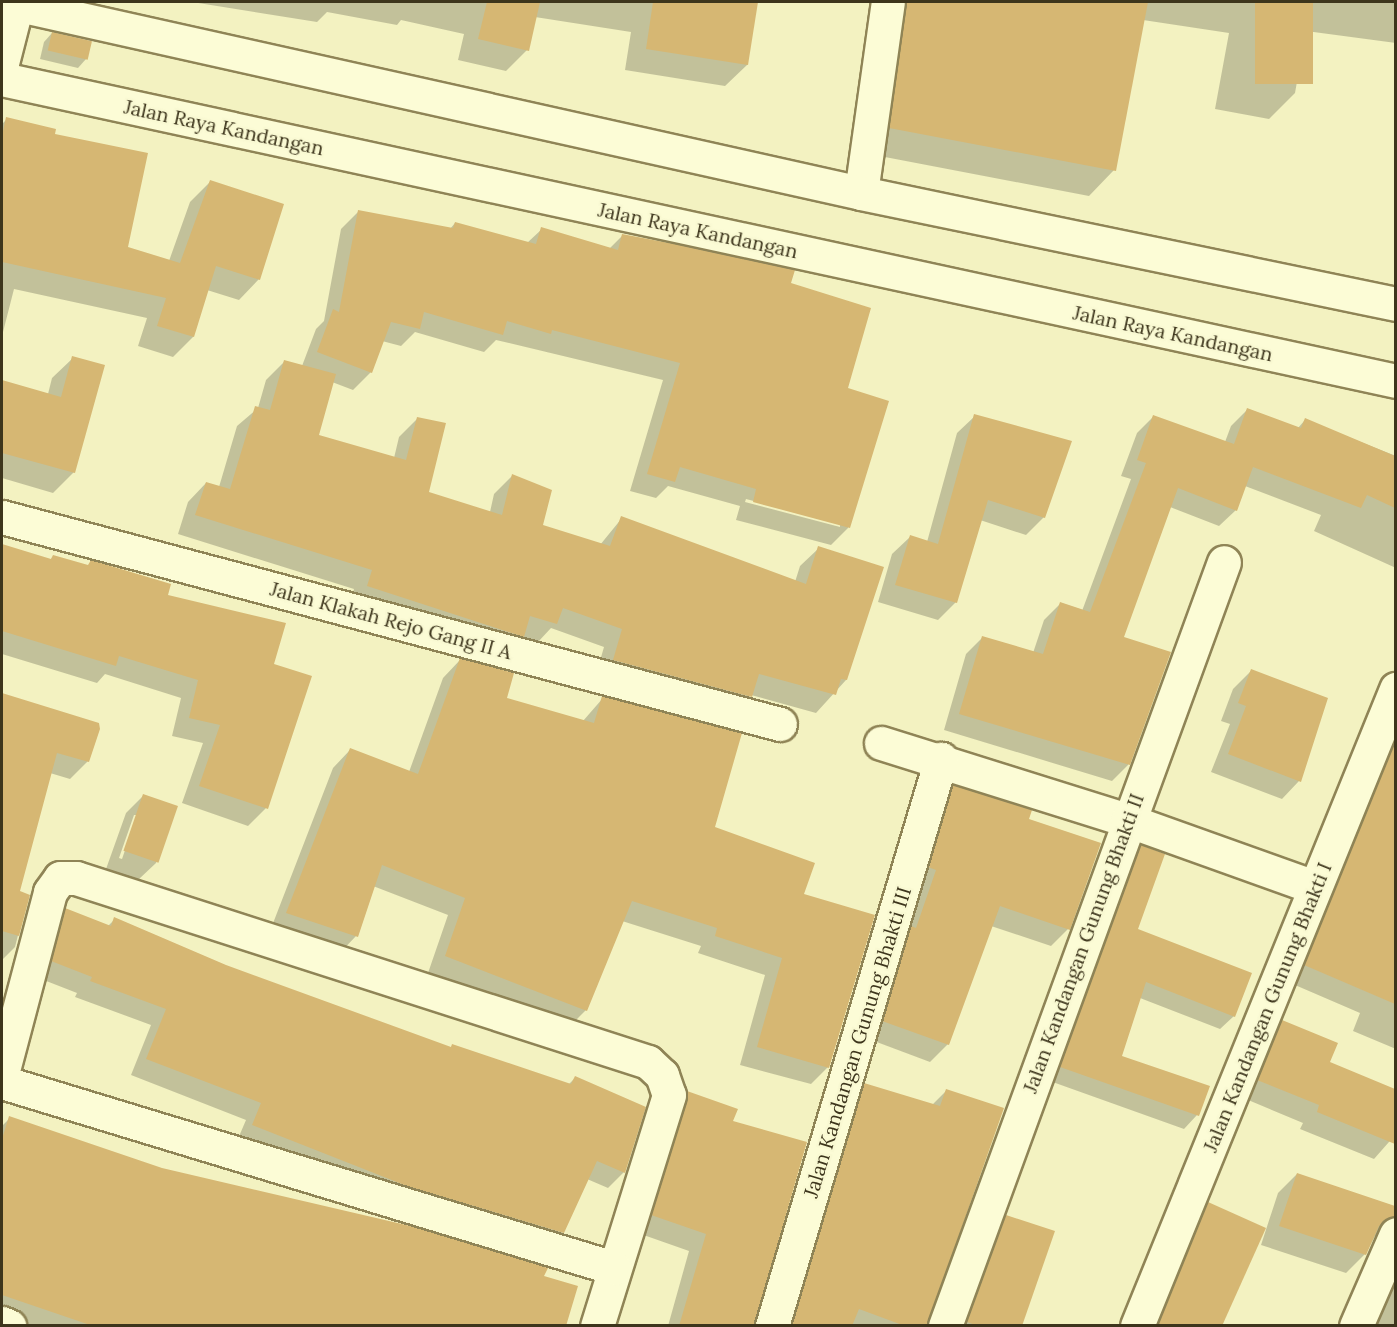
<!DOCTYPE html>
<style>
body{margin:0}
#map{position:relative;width:1397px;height:1327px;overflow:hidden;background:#f3f2c1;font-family:Lora,serif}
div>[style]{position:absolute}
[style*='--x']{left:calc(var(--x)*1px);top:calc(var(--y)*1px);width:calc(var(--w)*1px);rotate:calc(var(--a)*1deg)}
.shadow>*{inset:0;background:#0003}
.building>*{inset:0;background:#d6b773;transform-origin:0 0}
.roads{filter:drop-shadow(2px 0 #8f8456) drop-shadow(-2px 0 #8f8456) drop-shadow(0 2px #8f8456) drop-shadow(0 -2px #8f8456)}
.street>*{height:33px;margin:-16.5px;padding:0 16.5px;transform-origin:16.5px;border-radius:16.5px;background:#fcfcd6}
.secondary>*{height:33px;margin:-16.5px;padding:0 16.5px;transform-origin:16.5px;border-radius:16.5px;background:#fcfcd6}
span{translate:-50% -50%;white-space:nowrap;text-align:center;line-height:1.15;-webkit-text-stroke:4.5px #f9f9d2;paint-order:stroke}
.street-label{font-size:20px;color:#3d351c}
.frame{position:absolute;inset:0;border:3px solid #3d351c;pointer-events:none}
</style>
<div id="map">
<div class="shadow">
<i style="clip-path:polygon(192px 2px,756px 2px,747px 65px,725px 86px,625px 70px,631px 32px,535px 17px,527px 50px,506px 71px,458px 60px,464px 34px,401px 20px,397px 25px,327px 12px,317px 22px)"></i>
<i style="clip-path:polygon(884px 2px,1396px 2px,1396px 43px,1306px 31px,1295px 93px,1269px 119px,1215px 109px,1229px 33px,1143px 20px,1114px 170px,1089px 196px,864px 153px)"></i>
<i style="clip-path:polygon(52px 33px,86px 59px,78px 68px,40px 59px,44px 42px)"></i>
<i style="clip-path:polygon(7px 119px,53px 135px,126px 248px,169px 261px,190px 202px,210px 182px,259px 279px,239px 300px,207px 290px,193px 337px,173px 357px,138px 346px,147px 318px,14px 289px,2px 336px,2px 124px)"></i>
<i style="clip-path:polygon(evenodd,358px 212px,450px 229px,455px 223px,527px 243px,542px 229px,609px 249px,622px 236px,789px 284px,846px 389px,888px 402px,848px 528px,831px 545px,736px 520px,740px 506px,668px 486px,656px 498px,630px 491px,663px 380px,496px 340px,484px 352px,415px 332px,401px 346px,382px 341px,371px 372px,353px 390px,332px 382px,318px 436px,394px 458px,399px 437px,418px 418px,428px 493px,490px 512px,494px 494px,512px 476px,541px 526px,600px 545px,622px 518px,795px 582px,800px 566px,819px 548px,846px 680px,816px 713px,751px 695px,733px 715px,595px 678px,604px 647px,551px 628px,538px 642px,522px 637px,505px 654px,350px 604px,354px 589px,178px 534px,188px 502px,206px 483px,219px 487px,237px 426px,258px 408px,266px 380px,284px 362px,302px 366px,316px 329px,324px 321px,341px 229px,358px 212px,746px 499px,840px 524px,840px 527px,745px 502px,746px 499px)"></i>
<i style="clip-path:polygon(73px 358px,74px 472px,53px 493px,2px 478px,2px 381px,48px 394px,52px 378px)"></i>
<i style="clip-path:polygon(1248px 409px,1298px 428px,1305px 420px,1396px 456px,1396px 568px,1314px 531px,1321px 515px,1245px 486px,1236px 510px,1219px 526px,1170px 507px,1122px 638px,1169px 653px,1128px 765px,1112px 781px,944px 730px,966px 654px,983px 637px,1033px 653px,1044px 620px,1060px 604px,1082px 611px,1131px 479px,1121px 476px,1137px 433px,1153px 417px,1225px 442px,1231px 426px)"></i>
<i style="clip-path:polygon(975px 416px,1044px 517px,1026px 535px,980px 520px,956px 602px,938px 620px,878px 602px,892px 554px,910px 537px,927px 542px,957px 433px)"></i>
<i style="clip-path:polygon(2px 546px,50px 560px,53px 557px,166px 596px,272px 665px,266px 808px,248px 826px,182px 803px,203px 743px,172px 736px,181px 698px,105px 674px,97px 683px,2px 654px)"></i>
<i style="clip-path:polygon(460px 660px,505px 699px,583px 721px,603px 698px,713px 828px,802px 895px,828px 1067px,811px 1084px,740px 1065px,765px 975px,698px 953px,701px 946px,622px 921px,586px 1010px,568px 1028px,428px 973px,448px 915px,373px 886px,356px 936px,339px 954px,270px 931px,333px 768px,350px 750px,409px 772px,443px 678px)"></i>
<i style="clip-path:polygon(1251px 671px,1327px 699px,1299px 781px,1282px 799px,1211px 772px,1230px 724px,1221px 721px,1233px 689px)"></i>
<i style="clip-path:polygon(2px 695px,97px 724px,88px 761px,70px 779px,50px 773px,18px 892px,28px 896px,15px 947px,2px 960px)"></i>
<i style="clip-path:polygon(1387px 763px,1396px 766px,1396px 1049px,1353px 1031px,1360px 1013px,1288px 982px,1370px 780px)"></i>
<i style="clip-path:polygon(953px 787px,1027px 820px,1068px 929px,1051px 946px,991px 926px,948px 1044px,930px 1062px,866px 1038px,936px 804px)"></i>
<i style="clip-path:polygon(evenodd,143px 796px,176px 807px,156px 863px,138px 880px,106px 869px,126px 813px,143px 796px,134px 815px,137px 815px,122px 859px,119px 858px,134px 815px)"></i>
<i style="clip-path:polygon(1141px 847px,1136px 930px,1234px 1016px,1220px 1029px,1140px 998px,1121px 1057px,1197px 1115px,1184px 1129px,1047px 1080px,1128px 860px)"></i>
<i style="clip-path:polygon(65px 910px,108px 926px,115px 919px,225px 967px,450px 1048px,452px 1046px,568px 1085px,575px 1078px,624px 1172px,608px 1188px,587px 1179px,563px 1232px,546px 1249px,237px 1141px,246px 1120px,131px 1075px,151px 1025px,75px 997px,77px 993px,36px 977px,49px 926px)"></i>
<i style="clip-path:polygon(1282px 1022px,1329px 1063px,1396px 1091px,1396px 1134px,1374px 1159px,1300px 1129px,1303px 1123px,1241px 1097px,1264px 1040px)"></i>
<i style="clip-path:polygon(864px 1085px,932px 1105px,946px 1091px,926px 1326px,781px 1326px,847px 1102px)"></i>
<i style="clip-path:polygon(687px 1093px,732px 1122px,754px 1326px,668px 1326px,689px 1251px,635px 1232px,670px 1110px)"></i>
<i style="clip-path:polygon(10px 1118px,162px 1169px,542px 1277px,564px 1326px,2px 1326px,2px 1126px)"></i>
<i style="clip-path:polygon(1297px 1174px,1396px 1207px,1396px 1251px,1385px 1235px,1375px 1236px,1365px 1254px,1346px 1273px,1261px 1245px,1278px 1193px)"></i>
<i style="clip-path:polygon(1208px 1204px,1220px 1326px,1148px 1326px,1190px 1222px)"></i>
<i style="clip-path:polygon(1006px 1216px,1021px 1326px,955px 1326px,988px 1234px)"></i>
<i style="clip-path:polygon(1396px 1255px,1396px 1326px,1368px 1326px)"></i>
</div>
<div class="building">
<i style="clip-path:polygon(487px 2px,540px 2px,529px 51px,478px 39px)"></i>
<i style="clip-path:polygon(653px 2px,758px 2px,748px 65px,646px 49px)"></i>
<i style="clip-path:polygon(906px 2px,1148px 2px,1116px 171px,889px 128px)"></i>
<i style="left:1255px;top:2px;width:58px;height:82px"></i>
<i style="left:52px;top:32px;width:41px;height:19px;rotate:13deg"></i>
<i style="clip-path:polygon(6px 117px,56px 129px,55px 134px,148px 153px,128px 247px,180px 263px,210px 180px,284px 204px,260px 280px,216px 266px,194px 337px,157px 326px,166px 298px,2px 262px,2px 136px)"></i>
<i style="clip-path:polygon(358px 210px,453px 228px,455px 222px,536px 244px,541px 227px,618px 250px,622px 234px,674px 244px,795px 270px,791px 283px,871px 308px,848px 388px,889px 401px,850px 528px,753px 502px,756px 489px,680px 467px,675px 482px,647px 474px,680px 363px,552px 330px,551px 334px,507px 321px,503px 335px,424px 312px,420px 329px,391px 322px,372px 373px,317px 352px,333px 309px,339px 312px)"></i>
<i style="clip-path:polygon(72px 356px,105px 365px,75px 473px,2px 453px,2px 380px,61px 397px)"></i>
<i style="clip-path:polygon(284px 360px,336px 374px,319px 435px,406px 460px,417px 417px,446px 423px,429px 492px,502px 515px,512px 474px,552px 490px,543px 525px,610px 546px,621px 516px,806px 584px,818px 546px,884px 567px,847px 680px,841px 679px,836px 695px,759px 674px,752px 697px,613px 660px,622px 629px,563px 608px,557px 624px,530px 616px,524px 637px,367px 586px,372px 570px,195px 515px,206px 482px,230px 489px,255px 406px,270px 410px)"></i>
<i style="clip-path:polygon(1247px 408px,1301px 428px,1305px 418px,1395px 456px,1395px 508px,1367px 495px,1361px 508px,1253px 467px,1237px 511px,1178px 488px,1124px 637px,1171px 652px,1130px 765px,959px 714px,982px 636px,1043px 654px,1060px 602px,1090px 612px,1146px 463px,1137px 460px,1153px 415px,1234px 444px)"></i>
<i style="clip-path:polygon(974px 414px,1072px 441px,1045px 518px,988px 500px,957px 603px,895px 585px,910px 535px,938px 544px)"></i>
<i style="clip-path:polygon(2px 544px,51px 559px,53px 555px,88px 565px,91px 560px,171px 584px,168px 595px,286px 623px,274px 664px,312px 676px,268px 809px,199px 786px,220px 725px,189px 718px,198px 680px,119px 656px,116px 666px,2px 631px)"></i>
<i style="clip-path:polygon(460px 658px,514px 673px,507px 698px,594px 723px,602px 696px,742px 733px,715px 827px,815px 863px,804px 894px,875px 915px,829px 1068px,757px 1047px,782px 958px,715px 936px,717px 928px,632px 901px,587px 1011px,445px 956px,465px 898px,382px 865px,358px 937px,286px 913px,350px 748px,418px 774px)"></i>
<i style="clip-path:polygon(1251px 669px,1328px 698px,1301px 782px,1228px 754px,1246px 706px,1238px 703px)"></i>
<i style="clip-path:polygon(2px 693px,99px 723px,100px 729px,89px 762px,57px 753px,20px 891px,30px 895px,19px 936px,2px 931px)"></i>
<i style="clip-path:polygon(1395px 740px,1395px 1004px,1304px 965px)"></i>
<i style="clip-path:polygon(953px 785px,1032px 810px,1029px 819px,1101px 843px,1070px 930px,1000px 906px,949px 1045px,882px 1021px,911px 926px,916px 928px,936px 870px,928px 867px)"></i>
<i style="left:143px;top:794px;width:37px;height:60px;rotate:19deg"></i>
<i style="clip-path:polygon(1141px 845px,1165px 854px,1138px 929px,1252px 973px,1235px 1017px,1146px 982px,1122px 1056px,1210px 1086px,1199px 1116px,1060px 1067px)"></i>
<i style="clip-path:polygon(65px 908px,111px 926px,114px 917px,226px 965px,451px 1047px,452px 1044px,571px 1084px,575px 1076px,646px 1107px,625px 1173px,597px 1161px,564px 1233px,407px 1186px,252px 1125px,261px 1103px,146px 1059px,166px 1009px,90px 981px,92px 977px,51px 961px)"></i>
<i style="clip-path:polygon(1282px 1020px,1338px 1043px,1330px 1062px,1395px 1089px,1395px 1144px,1317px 1112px,1319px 1105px,1257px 1080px)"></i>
<i style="clip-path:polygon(864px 1083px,940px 1106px,946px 1089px,1004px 1108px,927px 1326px,905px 1326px,859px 1309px,852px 1326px,792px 1326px)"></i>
<i style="clip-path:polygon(687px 1091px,738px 1109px,733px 1121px,807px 1142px,754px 1326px,679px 1326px,706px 1234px,651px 1215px)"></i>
<i style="clip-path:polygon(9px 1116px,162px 1168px,419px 1228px,548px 1268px,544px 1276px,578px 1286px,566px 1326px,93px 1326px,2px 1295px,2px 1139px)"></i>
<i style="clip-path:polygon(1297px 1173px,1395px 1206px,1395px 1216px,1379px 1226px,1366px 1255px,1279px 1226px)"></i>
<i style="clip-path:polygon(1208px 1202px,1266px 1228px,1222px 1326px,1157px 1326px)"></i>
<i style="clip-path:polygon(1006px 1215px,1055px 1231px,1022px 1326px,978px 1326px,967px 1322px)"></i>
</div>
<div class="roads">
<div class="street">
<i style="--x:861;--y:193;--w:193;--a:-82"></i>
<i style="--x:2;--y:517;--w:805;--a:14.9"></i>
<i style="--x:881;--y:743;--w:258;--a:17.4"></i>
<i style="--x:1127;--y:820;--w:199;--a:19.7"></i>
<i style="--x:2;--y:1074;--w:188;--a:-75.2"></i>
<i style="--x:50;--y:892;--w:17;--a:-54"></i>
<i style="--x:60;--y:878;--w:16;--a:0"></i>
<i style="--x:76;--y:878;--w:601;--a:17.83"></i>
<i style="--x:648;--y:1062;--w:19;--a:43"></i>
<i style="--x:662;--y:1075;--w:21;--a:71"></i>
<i style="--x:669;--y:1095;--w:242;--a:107.3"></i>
<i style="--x:2;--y:1082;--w:640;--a:16.91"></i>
<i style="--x:2;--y:1323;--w:8;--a:23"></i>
<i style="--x:772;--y:1326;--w:592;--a:-73.4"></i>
<i style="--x:945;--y:1326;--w:813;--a:-69.94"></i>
<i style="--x:1137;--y:1326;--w:688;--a:-67.87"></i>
<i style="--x:1356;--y:1326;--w:100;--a:-66.5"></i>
</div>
<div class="secondary">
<i style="--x:5;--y:2;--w:877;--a:12.58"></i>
<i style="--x:861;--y:193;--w:546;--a:11.72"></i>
<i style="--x:2;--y:63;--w:61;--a:-75.7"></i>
<i style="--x:2;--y:79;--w:1426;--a:12.22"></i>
</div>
</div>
<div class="street-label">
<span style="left:224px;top:127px;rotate:12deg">Jalan Raya Kandangan</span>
<span style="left:698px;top:230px;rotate:12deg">Jalan Raya Kandangan</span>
<span style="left:1173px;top:333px;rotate:12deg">Jalan Raya Kandangan</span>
<span style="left:391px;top:620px;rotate:15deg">Jalan Klakah Rejo Gang II A</span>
<span style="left:1083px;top:943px;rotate:-70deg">Jalan Kandangan Gunung Bhakti II</span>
<span style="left:1267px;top:1007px;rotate:-68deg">Jalan Kandangan Gunung Bhakti I</span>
<span style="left:857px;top:1042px;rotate:-73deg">Jalan Kandangan Gunung Bhakti III</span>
</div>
<div class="frame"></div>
</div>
